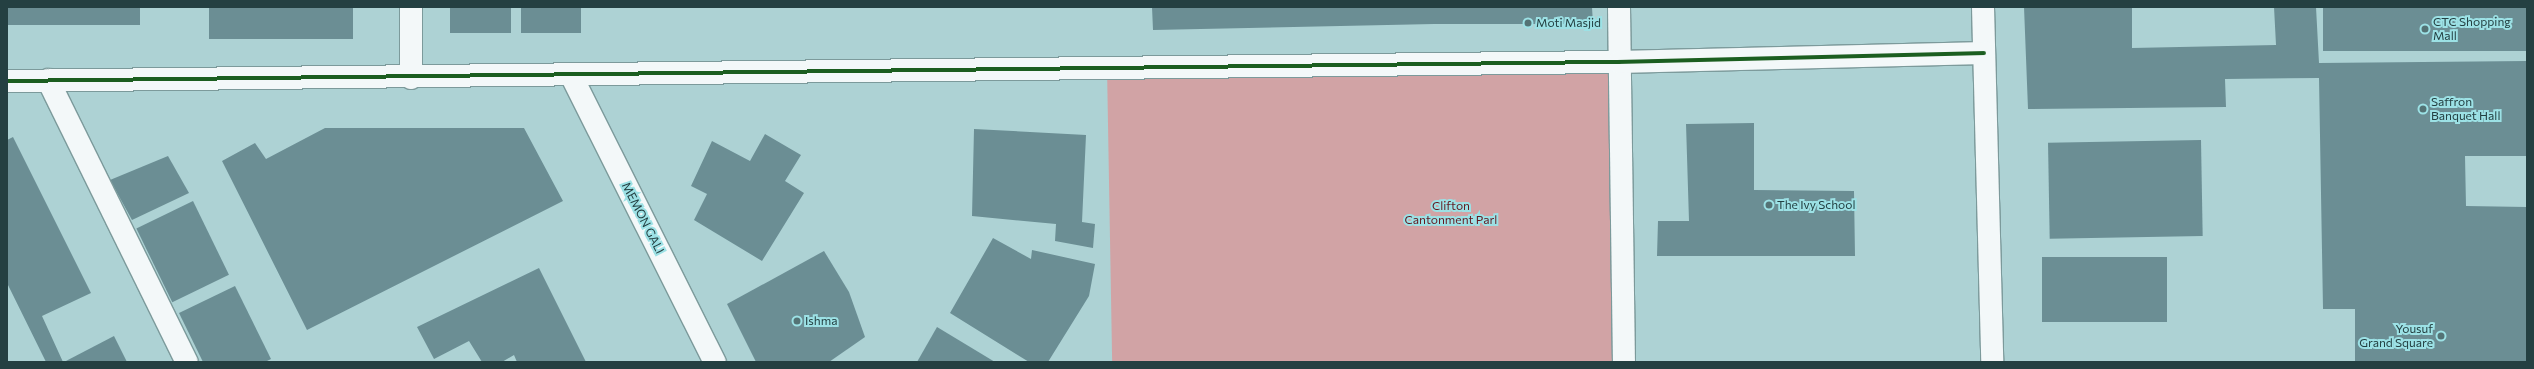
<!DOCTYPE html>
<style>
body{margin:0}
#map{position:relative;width:2534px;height:369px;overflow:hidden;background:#add2d4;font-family:Commissioner,sans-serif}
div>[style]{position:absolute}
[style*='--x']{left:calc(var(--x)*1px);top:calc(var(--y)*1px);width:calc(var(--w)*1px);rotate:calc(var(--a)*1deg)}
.green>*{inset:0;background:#d1a3a5;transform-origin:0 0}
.building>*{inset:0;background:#6b8e94;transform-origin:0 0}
.roads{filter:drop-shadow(1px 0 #7c9a9b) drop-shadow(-1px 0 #7c9a9b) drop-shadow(0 1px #7c9a9b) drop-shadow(0 -1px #7c9a9b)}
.minor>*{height:22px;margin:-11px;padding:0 11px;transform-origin:11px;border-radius:11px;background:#f3f8f9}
.cycleway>*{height:4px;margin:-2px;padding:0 2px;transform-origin:2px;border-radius:2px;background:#1b5e20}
.dots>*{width:11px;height:11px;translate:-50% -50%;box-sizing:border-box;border:2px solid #9ce1e5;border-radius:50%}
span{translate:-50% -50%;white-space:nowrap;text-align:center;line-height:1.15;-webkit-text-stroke:4px #9ce1e5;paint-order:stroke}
.poi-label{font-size:12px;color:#244042}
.left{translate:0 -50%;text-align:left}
.right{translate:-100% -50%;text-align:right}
.park-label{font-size:12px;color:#62181f}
.street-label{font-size:12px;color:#244042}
.frame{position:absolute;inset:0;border:8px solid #244042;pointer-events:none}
</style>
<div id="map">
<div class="green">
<i style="left:1619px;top:62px;width:300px;height:512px;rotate:89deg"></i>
</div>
<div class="building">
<i style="left:7px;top:7px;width:133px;height:18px"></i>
<i style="left:209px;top:7px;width:144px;height:32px"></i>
<i style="left:450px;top:7px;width:61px;height:26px"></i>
<i style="left:521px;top:7px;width:60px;height:26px"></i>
<i style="clip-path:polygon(1152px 7px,1592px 7px,1593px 24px,1434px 24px,1153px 30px)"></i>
<i style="clip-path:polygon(2024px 7px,2132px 7px,2132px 48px,2276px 45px,2274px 7px,2316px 7px,2319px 63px,2527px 61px,2527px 156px,2465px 156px,2466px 206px,2527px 207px,2527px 362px,2355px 362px,2355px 309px,2323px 309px,2319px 78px,2225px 79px,2226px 107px,2028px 109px)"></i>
<i style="left:2323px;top:7px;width:204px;height:44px"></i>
<i style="clip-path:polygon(1754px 123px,1754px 190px,1854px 191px,1855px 256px,1657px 256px,1658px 221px,1689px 221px,1686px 124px)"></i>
<i style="clip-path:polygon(325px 128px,524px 128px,563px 201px,307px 330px,222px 161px,255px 143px,266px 159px)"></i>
<i style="clip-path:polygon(974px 129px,1086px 135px,1082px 222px,1095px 224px,1093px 248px,1055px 241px,1056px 224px,972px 216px)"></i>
<i style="clip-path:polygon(765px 134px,801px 155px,785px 181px,804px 193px,762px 261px,694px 220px,707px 194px,691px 186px,712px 141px,750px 161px)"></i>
<i style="clip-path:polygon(13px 137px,91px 293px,42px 316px,63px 362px,46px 362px,7px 283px,7px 140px)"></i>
<i style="left:2201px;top:140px;width:96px;height:153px;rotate:89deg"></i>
<i style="clip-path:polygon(168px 156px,189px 193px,132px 220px,110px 180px)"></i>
<i style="left:193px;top:201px;width:82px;height:63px;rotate:64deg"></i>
<i style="clip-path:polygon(993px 238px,1031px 259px,1032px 250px,1095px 264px,1089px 296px,1048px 362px,1029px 362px,950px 313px)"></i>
<i style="clip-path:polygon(824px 251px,849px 292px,865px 337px,829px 362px,756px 362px,727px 304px)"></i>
<i style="left:2042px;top:257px;width:125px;height:65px"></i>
<i style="clip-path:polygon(539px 268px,586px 362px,517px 362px,514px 355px,502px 362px,482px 362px,469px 341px,434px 359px,417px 327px)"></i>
<i style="clip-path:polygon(235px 286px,271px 359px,265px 362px,203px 362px,179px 313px)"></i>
<i style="clip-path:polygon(937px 327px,995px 362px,917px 362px)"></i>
<i style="clip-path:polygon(114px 336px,127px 362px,64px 362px)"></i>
</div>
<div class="roads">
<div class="minor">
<i style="--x:411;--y:7;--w:71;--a:90"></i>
<i style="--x:1619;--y:7;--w:355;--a:89.2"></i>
<i style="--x:1983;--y:7;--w:355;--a:88.5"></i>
<i style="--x:571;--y:75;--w:321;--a:63.4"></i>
<i style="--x:48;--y:80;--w:314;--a:63.8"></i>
<i style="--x:7;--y:81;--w:1612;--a:-0.68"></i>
<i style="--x:1619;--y:62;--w:365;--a:-1.4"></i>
</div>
</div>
<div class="cycleway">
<i style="--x:7;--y:81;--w:1612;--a:-0.68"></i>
<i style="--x:1619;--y:62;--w:365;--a:-1.4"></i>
</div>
<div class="dots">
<i style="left:1528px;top:23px;background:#547375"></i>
<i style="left:2425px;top:29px;background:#547375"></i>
<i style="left:2423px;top:109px;background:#547375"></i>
<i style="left:1769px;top:205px;background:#547375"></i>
<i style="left:797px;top:321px;background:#547375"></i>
<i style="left:2441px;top:336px;background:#547375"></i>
</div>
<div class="poi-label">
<span class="left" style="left:2433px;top:29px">CTC Shopping<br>Mall</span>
<span class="left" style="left:1536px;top:23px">Moti Masjid</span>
<span class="left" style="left:2431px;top:109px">Saffron<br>Banquet Hall</span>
<span class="left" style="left:1777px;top:205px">The Ivy School</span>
<span class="left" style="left:805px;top:321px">Ishma</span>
<span class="right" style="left:2433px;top:336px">Yousuf<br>Grand Square</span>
</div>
<div class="park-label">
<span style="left:1451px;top:213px">Clifton<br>Cantonment Parl</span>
</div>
<div class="street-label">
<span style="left:643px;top:218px;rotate:63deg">MEMON GALI</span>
</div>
<div class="frame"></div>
</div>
